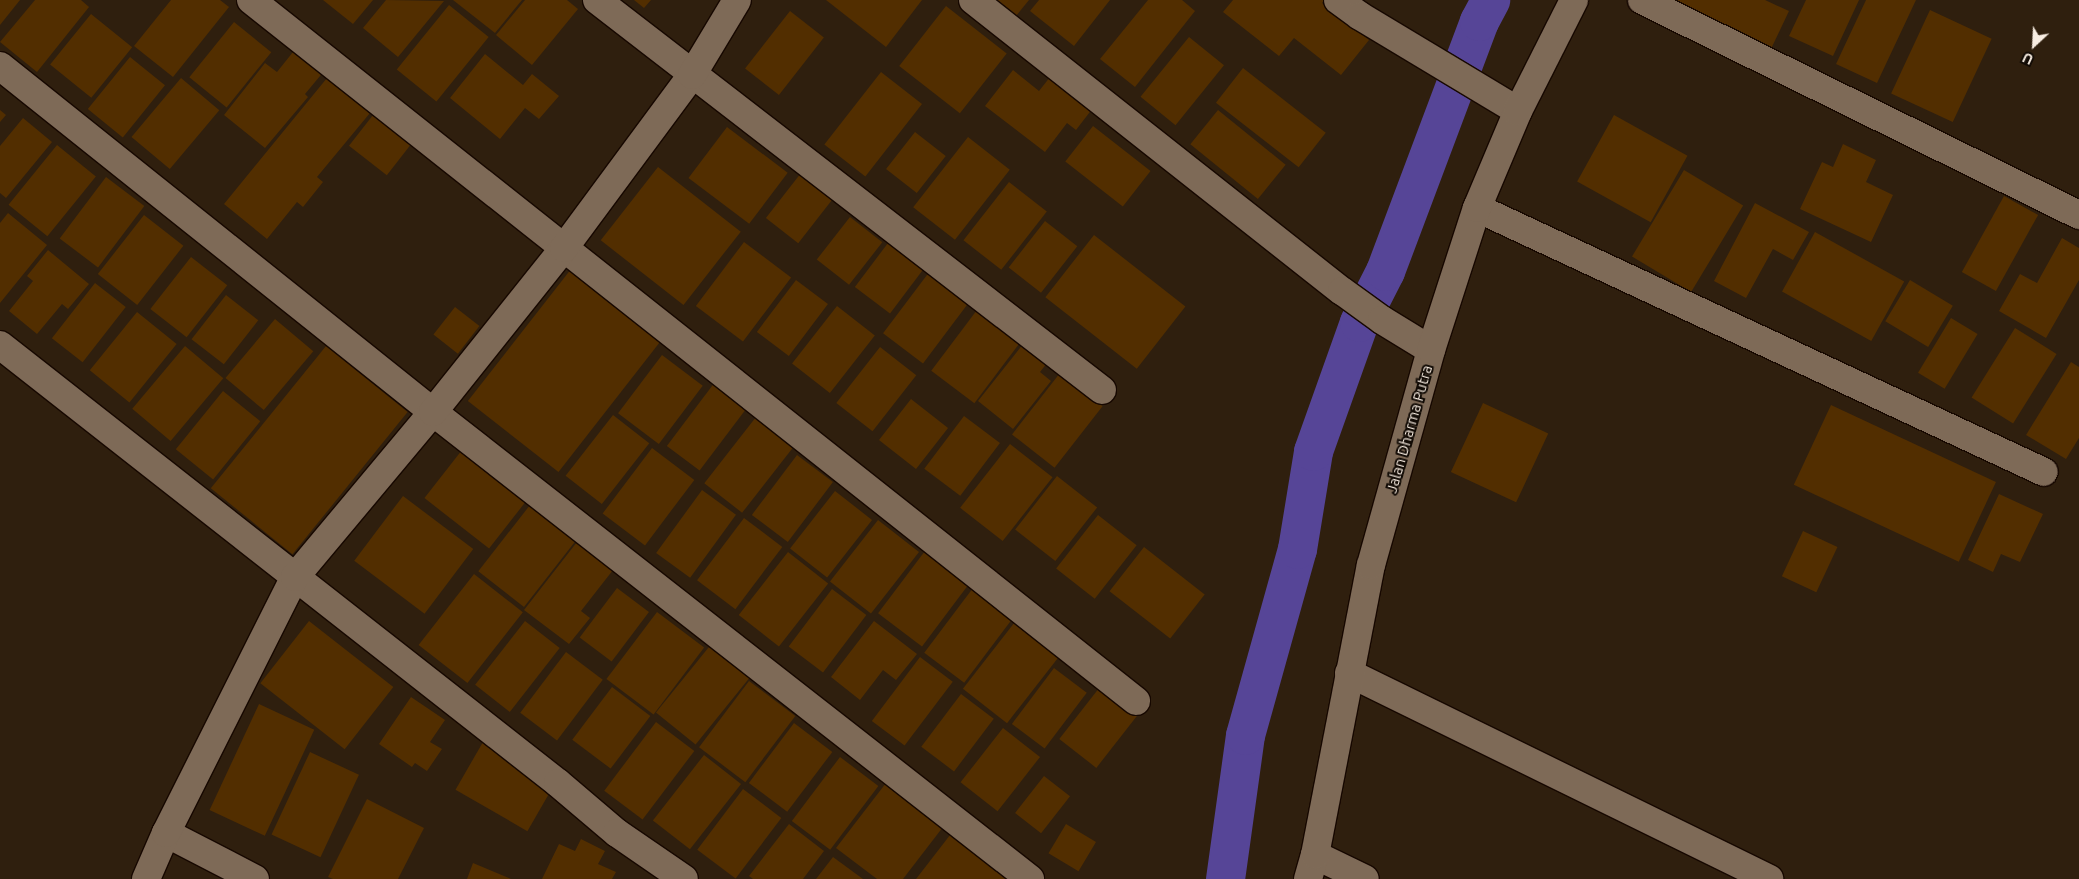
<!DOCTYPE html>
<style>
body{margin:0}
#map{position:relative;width:2079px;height:879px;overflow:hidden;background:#2f1f0e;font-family:Ubuntu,sans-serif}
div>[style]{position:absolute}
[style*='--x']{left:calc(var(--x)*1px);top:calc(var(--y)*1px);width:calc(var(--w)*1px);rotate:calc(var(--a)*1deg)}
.canal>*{height:39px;margin:-19.5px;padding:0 19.5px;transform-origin:19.5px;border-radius:19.5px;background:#564597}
.building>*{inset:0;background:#522e00;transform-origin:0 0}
.roads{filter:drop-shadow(1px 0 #170800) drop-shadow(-1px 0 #170800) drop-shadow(0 1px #170800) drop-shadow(0 -1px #170800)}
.minor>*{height:28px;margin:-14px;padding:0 14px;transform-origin:14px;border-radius:14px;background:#7e6a57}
span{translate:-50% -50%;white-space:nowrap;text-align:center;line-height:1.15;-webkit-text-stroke:4px #120b05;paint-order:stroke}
.street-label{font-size:15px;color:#f8ede2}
.north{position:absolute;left:2009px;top:20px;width:50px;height:50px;-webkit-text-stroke:4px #120b05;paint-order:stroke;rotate:205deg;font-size:14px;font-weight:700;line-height:20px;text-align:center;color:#f8ede2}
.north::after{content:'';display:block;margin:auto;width:18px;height:22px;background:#f8ede2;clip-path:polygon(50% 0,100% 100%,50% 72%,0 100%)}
</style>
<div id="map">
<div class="canal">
<i style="--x:1225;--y:879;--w:145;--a:-82.1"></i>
<i style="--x:1245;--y:735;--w:193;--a:-74.4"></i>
<i style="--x:1297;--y:549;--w:99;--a:-80.7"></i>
<i style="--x:1313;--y:451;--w:137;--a:-70.4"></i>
<i style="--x:1359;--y:322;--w:57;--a:-63"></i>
<i style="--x:1385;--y:271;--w:267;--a:-69.4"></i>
<i style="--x:1479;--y:21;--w:24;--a:-62"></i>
</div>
<div class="building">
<i style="clip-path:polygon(0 0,20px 0,0 25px)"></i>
<i style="clip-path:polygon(35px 0,81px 0,89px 7px,37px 72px,0 42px)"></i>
<i style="clip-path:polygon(171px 0,220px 0,229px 7px,173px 77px,134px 46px)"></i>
<i style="clip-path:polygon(323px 0,373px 0,353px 24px)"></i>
<i style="clip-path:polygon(386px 0,444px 1px,398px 57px,363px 28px)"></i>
<i style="clip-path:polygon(453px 0,522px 0,495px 33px)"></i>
<i style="clip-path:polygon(525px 0,567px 0,578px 9px,532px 65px,496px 35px)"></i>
<i style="clip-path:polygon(634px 0,651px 0,644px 8px)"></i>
<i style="clip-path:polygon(826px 0,922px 0,886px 47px)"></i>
<i style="clip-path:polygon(996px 0,1029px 0,1016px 16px)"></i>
<i style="clip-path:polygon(1039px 0,1110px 0,1074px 46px,1030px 11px)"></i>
<i style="clip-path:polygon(1148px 0,1182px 0,1195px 11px,1135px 87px,1100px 59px)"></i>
<i style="clip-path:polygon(1233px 0,1324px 0,1322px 3px,1369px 40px,1341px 75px,1294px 38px,1279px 56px,1223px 12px)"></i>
<i style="clip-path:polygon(1670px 0,1765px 0,1789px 11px,1770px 51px)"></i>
<i style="clip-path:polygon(1806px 0,1859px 0,1833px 56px,1789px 36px)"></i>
<i style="clip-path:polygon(1866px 0,1916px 0,1877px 83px,1836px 64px)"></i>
<i style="left:449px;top:5px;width:51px;height:83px;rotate:39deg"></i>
<i style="left:946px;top:6px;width:77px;height:76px;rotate:38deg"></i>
<i style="left:1930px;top:10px;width:68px;height:92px;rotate:25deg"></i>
<i style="left:790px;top:11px;width:43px;height:73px;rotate:38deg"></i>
<i style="left:91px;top:14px;width:53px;height:65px;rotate:39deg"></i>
<i style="left:234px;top:22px;width:48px;height:71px;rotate:39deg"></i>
<i style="left:1189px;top:37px;width:45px;height:77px;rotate:39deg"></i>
<i style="clip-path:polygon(297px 47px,325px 70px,305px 94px,308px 97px,265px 148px,224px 115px,265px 63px,277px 72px)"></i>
<i style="clip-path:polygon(485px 54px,523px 85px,532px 74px,559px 96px,539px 119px,525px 108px,500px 139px,450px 98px)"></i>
<i style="left:130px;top:57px;width:45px;height:67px;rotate:39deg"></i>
<i style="left:1243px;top:68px;width:105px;height:44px;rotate:38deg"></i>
<i style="clip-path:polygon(1013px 70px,1039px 91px,1054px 72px,1096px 104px,1076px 130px,1067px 123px,1045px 152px,985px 106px)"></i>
<i style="left:881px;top:72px;width:52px;height:92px;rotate:38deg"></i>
<i style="left:181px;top:78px;width:50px;height:77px;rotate:40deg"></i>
<i style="clip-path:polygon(327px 78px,370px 113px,317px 177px,323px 182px,303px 207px,297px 202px,267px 239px,224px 204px)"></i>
<i style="clip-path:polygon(0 110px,6px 115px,0 122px)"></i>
<i style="left:1218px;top:110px;width:87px;height:44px;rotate:39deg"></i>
<i style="left:373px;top:115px;width:48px;height:39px;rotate:38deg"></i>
<i style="left:1614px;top:115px;width:84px;height:76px;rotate:29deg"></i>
<i style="clip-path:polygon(23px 118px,52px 142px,6px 198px,0 193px,0 146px)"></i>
<i style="left:1093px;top:126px;width:73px;height:45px;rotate:38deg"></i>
<i style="left:727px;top:127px;width:76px;height:64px;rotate:37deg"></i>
<i style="left:915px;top:132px;width:39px;height:47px;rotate:38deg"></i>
<i style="left:968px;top:137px;width:53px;height:89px;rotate:38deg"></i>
<i style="clip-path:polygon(1843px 144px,1876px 160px,1866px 182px,1893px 195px,1871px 242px,1800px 209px,1822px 162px,1833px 167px)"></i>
<i style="left:57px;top:145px;width:50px;height:77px;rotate:39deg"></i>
<i style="left:658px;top:167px;width:105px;height:93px;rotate:38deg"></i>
<i style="left:1684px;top:170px;width:69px;height:101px;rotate:31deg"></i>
<i style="left:801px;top:173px;width:41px;height:57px;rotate:38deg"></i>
<i style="left:106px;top:177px;width:48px;height:77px;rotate:37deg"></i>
<i style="left:1009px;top:182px;width:48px;height:74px;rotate:38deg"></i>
<i style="left:2004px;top:196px;width:39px;height:87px;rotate:29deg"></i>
<i style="clip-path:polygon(1755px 203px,1809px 232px,1793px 260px,1773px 249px,1746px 298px,1714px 281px)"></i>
<i style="clip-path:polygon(8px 213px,47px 245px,0 303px,0 223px)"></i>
<i style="left:144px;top:215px;width:50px;height:75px;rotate:38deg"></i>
<i style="left:850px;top:217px;width:41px;height:54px;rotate:38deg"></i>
<i style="left:1045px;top:221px;width:41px;height:59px;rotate:38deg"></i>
<i style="left:1815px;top:232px;width:102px;height:68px;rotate:29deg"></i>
<i style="left:1094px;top:235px;width:116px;height:79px;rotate:38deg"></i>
<i style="clip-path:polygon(2062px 238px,2079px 248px,2079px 280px,2046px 338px,1999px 311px,2020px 274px,2037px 283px)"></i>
<i style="left:891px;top:239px;width:44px;height:60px;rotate:37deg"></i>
<i style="left:744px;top:242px;width:59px;height:80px;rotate:37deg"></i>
<i style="clip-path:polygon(48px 250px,89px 284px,68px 309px,62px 304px,37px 334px,9px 311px,33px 281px,27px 276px)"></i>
<i style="left:191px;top:257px;width:46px;height:66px;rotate:38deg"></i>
<i style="left:575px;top:264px;width:115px;height:174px;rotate:38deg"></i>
<i style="left:930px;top:271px;width:50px;height:78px;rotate:37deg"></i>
<i style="left:796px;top:280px;width:40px;height:65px;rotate:37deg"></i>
<i style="left:1910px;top:280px;width:50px;height:48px;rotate:31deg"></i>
<i style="left:95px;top:283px;width:39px;height:70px;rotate:38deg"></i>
<i style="left:226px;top:295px;width:41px;height:56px;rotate:38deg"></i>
<i style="left:983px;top:302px;width:54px;height:86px;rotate:37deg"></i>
<i style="left:837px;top:306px;width:48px;height:73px;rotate:38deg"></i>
<i style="left:455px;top:307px;width:31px;height:35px;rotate:38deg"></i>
<i style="left:137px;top:312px;width:51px;height:75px;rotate:39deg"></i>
<i style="left:1951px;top:318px;width:31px;height:64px;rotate:31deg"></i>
<i style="left:275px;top:319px;width:50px;height:77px;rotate:40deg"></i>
<i style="left:2015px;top:328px;width:49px;height:82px;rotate:32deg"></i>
<i style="clip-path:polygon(1027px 339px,1051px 358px,1040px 372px,1051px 381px,1013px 429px,978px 401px)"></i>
<i style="left:185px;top:346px;width:50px;height:82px;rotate:40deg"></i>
<i style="left:326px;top:346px;width:105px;height:183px;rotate:39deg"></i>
<i style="left:880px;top:347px;width:46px;height:71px;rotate:38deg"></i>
<i style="left:662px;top:355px;width:51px;height:73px;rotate:37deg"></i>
<i style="clip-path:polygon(2071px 362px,2079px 367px,2079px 438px,2066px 459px,2026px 435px)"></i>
<i style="left:1060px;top:373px;width:54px;height:78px;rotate:38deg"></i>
<i style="left:715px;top:382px;width:41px;height:80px;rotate:37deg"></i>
<i style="left:223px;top:391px;width:48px;height:75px;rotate:39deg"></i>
<i style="left:911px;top:399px;width:47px;height:52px;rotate:38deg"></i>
<i style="left:1483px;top:403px;width:72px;height:76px;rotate:25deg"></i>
<i style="left:1831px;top:405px;width:182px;height:88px;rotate:25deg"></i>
<i style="left:613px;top:415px;width:46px;height:77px;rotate:38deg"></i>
<i style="left:964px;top:416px;width:45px;height:66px;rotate:37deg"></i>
<i style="left:756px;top:417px;width:48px;height:84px;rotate:38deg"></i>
<i style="left:1010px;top:444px;width:54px;height:81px;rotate:38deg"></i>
<i style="left:652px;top:448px;width:53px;height:82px;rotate:37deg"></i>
<i style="left:462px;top:450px;width:82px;height:61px;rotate:38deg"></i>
<i style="left:797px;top:455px;width:45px;height:75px;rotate:37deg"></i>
<i style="left:1057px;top:476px;width:51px;height:68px;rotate:38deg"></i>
<i style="left:702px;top:490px;width:42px;height:78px;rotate:36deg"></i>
<i style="left:835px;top:491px;width:47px;height:73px;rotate:38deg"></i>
<i style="clip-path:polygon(1999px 494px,2043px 514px,2020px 562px,2001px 554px,1993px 572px,1968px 560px)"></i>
<i style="left:403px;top:496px;width:88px;height:81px;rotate:37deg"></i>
<i style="left:530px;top:505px;width:58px;height:84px;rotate:38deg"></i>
<i style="left:1098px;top:515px;width:49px;height:68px;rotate:38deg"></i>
<i style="left:744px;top:518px;width:48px;height:78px;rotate:37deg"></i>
<i style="left:878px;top:520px;width:52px;height:78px;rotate:38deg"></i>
<i style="left:1803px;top:531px;width:38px;height:50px;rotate:25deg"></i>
<i style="clip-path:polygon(577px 542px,613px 570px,581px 611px,590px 618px,569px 644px,524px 610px)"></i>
<i style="left:928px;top:547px;width:55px;height:83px;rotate:37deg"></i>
<i style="left:1144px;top:547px;width:77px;height:56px;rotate:38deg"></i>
<i style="left:788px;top:552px;width:51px;height:80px;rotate:38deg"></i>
<i style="left:474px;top:574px;width:62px;height:90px;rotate:38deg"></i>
<i style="left:617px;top:588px;width:40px;height:62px;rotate:37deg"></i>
<i style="left:973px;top:588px;width:50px;height:81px;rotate:37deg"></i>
<i style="left:832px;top:589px;width:43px;height:72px;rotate:37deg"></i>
<i style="left:657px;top:612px;width:59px;height:84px;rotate:37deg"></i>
<i style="left:1022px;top:613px;width:56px;height:96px;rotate:38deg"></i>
<i style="left:309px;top:621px;width:107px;height:79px;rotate:38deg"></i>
<i style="left:525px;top:621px;width:44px;height:81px;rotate:38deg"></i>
<i style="clip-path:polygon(874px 621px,917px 654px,896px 680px,883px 670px,860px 700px,831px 677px)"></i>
<i style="left:717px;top:637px;width:51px;height:97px;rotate:39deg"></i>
<i style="left:566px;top:652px;width:46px;height:76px;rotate:37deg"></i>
<i style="left:920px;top:657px;width:41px;height:80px;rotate:37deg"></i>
<i style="left:1054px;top:668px;width:41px;height:70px;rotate:37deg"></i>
<i style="left:749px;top:681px;width:58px;height:83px;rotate:37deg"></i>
<i style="left:1103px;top:683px;width:47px;height:71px;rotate:38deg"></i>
<i style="left:612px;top:687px;width:48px;height:66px;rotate:37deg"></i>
<i style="left:961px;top:694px;width:41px;height:66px;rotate:37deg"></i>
<i style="clip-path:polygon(411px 697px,445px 720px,430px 742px,442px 749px,427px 771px,415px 763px,412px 767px,379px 744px)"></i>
<i style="left:259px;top:704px;width:61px;height:117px;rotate:25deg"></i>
<i style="left:656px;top:722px;width:48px;height:86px;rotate:37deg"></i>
<i style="left:794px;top:723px;width:48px;height:75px;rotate:37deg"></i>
<i style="left:1003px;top:728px;width:47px;height:69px;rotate:38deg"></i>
<i style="left:483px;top:742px;width:83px;height:55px;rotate:30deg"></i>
<i style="left:310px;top:752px;width:54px;height:91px;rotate:25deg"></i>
<i style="left:704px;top:755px;width:47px;height:83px;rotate:38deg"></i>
<i style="left:840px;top:757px;width:48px;height:80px;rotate:37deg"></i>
<i style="left:1044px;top:776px;width:33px;height:47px;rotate:38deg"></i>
<i style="clip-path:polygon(886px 783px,943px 827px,903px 879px,877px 879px,836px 848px)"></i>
<i style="left:743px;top:789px;width:48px;height:76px;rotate:37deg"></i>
<i style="clip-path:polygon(367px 799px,424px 828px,398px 879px,333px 879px,328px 877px)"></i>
<i style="clip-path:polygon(789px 824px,824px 851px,803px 879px,753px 879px,749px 876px)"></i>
<i style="left:1066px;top:824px;width:35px;height:34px;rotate:31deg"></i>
<i style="clip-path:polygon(957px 826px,1015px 879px,916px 879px)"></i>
<i style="clip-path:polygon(581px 839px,605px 851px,598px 864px,616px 872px,612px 879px,542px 879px,559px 844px,575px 851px)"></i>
<i style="clip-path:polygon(833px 857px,863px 879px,816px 879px)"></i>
<i style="clip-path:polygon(473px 863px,511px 879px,467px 879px)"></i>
</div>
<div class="roads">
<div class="minor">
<i style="--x:251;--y:0;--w:1129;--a:38.38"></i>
<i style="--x:597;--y:0;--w:638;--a:37.68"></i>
<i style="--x:973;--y:0;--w:470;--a:38.3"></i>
<i style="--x:1342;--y:291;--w:49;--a:35.9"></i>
<i style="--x:1382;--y:320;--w:57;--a:31.5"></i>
<i style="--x:1338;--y:0;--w:27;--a:36"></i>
<i style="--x:1360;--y:16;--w:184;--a:31"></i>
<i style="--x:1642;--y:0;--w:487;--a:26.2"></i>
<i style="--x:0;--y:66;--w:554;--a:38.63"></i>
<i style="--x:433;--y:412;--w:758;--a:38.03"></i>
<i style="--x:1477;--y:208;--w:625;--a:24.97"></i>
<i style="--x:0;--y:345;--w:709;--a:38.13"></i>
<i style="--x:558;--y:783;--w:77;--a:40.3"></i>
<i style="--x:617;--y:833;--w:81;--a:34.5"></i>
<i style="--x:1349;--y:673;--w:468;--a:26.1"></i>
<i style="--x:166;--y:833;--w:100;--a:27.3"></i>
<i style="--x:1315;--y:855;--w:55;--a:25.6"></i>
<i style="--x:146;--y:879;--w:50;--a:-66.5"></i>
<i style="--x:166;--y:833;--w:287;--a:-63.3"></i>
<i style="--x:295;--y:577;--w:215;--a:-50.1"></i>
<i style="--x:433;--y:412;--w:210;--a:-51.4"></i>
<i style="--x:564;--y:248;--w:215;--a:-53.5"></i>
<i style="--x:692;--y:75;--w:87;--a:-59"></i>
<i style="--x:1308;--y:879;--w:25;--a:-74"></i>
<i style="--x:1315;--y:855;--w:295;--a:-79.1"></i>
<i style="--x:1371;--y:565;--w:223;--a:-74.4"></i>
<i style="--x:1431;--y:350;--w:149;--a:-72.1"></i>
<i style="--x:1477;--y:208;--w:105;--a:-67.1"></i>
<i style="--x:1518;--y:111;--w:124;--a:-63.2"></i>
</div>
</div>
<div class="street-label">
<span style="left:1409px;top:429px;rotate:-74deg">Jalan Dharma Putra</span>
</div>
<div class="north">U</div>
</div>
